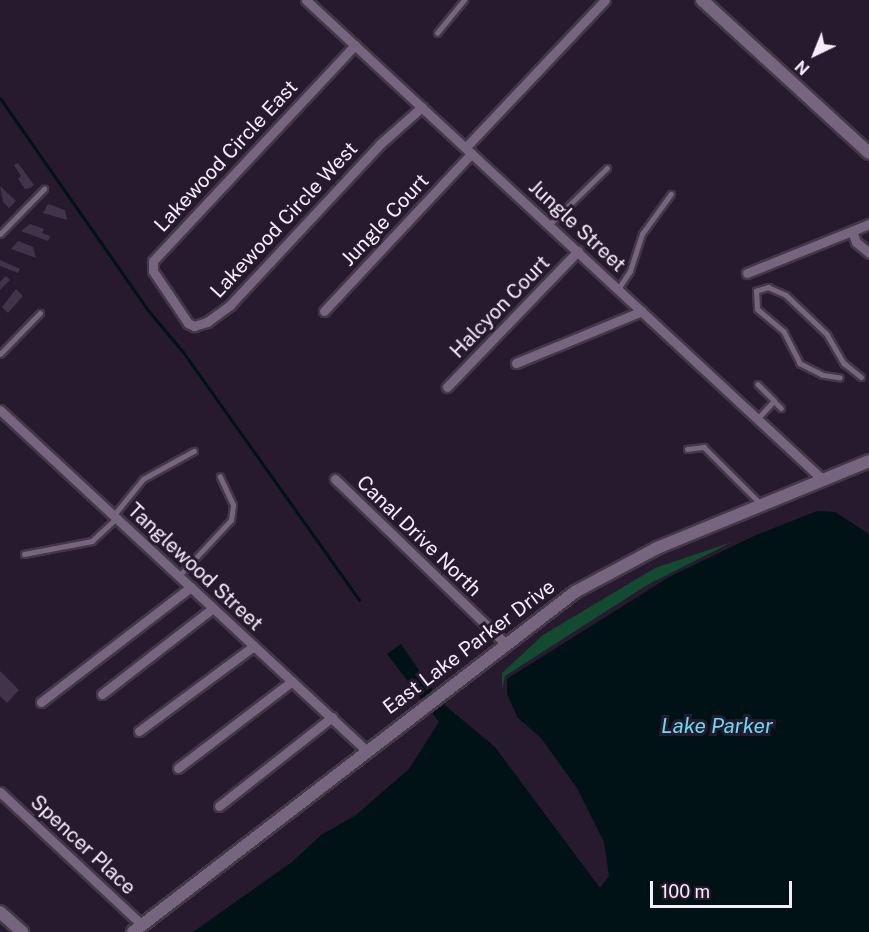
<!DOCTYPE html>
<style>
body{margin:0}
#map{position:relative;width:869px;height:932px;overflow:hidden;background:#27192e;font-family:"Public Sans",sans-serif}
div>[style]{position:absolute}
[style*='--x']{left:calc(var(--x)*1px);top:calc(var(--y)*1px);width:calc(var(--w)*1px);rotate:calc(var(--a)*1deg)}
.green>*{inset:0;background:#134b30}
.water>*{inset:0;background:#001216}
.stream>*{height:3px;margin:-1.5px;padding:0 1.5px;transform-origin:1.5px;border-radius:1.5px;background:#001216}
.building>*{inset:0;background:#43334a}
.roads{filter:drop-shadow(2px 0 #433748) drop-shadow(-2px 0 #433748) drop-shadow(0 2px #433748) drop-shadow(0 -2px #433748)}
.service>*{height:4.5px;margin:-2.25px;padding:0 2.25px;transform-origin:2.25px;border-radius:2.25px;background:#77657f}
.minor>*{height:9px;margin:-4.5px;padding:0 4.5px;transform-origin:4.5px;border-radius:4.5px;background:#77657f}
.tertiary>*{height:12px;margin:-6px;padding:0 6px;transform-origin:6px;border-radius:6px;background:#77657f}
span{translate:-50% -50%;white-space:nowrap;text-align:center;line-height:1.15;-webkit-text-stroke:6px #27192e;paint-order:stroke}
.street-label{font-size:20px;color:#f6ecfb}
.water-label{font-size:21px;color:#62dff1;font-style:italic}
.north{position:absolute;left:785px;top:24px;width:60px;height:60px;-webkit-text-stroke:4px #27192e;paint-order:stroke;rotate:223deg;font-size:16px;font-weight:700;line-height:24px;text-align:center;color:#f6ecfb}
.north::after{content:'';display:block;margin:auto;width:21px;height:27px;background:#f6ecfb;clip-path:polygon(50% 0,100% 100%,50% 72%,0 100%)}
.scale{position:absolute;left:650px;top:881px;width:142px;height:27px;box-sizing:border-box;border:3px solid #f6ecfb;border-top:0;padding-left:8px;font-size:18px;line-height:21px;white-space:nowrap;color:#f6ecfb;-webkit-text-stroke:4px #27192e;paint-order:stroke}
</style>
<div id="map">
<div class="green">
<i style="clip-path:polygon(732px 542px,647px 585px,505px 676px,502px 690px,502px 673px,543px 635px,655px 568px)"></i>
</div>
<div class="water">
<i style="clip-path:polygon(817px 511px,835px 512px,869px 534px,869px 932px,193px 932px,292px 862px,321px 835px,356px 815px,409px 769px,439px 722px,387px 654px,401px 644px,441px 702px,495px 747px,600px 888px,609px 876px,604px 842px,577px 788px,541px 738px,518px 718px,507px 694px,507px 679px,669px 577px,756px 535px)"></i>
</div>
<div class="stream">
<i style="--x:0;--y:98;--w:257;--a:55.1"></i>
<i style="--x:147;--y:309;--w:56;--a:50.1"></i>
<i style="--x:183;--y:352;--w:304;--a:54.6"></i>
</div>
<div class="building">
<i style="clip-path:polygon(18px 163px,34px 185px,30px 188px,25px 189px,18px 179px,21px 176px,14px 165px)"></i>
<i style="clip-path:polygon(0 186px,16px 201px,9px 208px,3px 202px)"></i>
<i style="clip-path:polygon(48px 204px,65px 210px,67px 220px,43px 213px)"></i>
<i style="clip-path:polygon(30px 224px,44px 229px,42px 233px,50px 236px,48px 241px,21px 231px)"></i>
<i style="clip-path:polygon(18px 241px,33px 247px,36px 258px,11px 249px)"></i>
<i style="clip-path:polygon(0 260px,20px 269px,18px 273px,0 266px)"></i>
<i style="clip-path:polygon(6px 276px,10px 280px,0 290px,0 282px)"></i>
<i style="clip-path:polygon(16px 289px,23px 296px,8px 313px,2px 307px)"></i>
<i style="clip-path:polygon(0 671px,19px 690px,7px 703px,0 696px)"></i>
</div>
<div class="roads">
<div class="service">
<i style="--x:437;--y:33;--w:43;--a:-50.7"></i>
<i style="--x:549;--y:225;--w:81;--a:-44.5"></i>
<i style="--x:0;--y:234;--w:63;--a:-45.6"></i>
<i style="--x:618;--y:289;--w:22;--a:-56"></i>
<i style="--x:630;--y:271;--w:39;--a:-72"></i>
<i style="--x:642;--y:234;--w:49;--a:-54.1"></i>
<i style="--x:0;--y:354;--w:57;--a:-45.7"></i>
<i style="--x:840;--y:378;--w:18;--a:-171"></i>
<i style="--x:822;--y:375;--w:25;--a:-153"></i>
<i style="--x:800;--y:364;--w:36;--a:-117"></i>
<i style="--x:784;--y:332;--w:35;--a:-140"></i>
<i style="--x:757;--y:309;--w:18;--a:-93"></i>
<i style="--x:756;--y:291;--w:13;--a:-18"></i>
<i style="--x:768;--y:287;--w:20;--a:24"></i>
<i style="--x:786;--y:295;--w:57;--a:43.6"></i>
<i style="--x:827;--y:334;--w:34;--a:60"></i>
<i style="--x:844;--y:363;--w:22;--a:39"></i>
<i style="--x:774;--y:401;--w:10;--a:45"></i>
<i style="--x:758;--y:418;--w:23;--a:-47"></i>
<i style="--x:774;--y:401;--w:23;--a:-135"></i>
<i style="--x:687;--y:449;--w:17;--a:-7"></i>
<i style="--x:704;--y:447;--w:79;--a:45"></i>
<i style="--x:114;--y:515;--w:46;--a:-51.1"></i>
<i style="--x:143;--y:479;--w:58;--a:-28.8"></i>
<i style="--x:24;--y:554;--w:69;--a:-10.8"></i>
<i style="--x:92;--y:541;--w:34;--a:-43"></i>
<i style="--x:179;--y:576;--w:76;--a:-47.1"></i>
<i style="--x:231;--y:520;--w:15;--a:-82"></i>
<i style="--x:233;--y:505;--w:31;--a:-115"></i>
</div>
<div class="minor">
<i style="--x:306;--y:0;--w:705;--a:42.87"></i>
<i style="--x:355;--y:45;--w:296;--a:133.1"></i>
<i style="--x:153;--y:261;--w:10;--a:90"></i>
<i style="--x:153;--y:271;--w:63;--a:56.1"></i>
<i style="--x:188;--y:323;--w:7;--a:27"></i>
<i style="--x:194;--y:326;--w:14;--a:-17"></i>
<i style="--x:207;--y:322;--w:29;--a:-36"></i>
<i style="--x:230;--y:305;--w:220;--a:-47"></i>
<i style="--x:380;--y:144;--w:56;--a:-41.4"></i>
<i style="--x:466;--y:147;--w:202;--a:-46.6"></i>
<i style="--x:852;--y:231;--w:12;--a:70"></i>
<i style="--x:856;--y:242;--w:17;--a:40"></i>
<i style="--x:747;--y:273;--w:131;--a:-21.9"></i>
<i style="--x:324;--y:311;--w:216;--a:-46.9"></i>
<i style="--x:516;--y:363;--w:136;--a:-22.4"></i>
<i style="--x:447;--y:387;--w:189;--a:-46.1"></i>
<i style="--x:0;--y:410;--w:500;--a:42.9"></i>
<i style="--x:335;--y:479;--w:236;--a:44"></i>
<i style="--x:102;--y:694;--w:140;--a:-37.8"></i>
<i style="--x:41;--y:702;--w:189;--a:-37.5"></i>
<i style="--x:139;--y:731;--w:143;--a:-36.5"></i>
<i style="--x:178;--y:768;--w:143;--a:-37.3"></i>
<i style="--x:0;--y:792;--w:195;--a:43.1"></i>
<i style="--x:219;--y:806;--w:144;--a:-38.2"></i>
</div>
<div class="tertiary">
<i style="--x:702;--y:0;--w:226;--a:42.5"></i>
<i style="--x:0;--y:912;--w:30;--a:42"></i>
<i style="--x:133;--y:932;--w:558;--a:-37.57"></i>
<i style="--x:575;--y:592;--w:93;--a:-28.2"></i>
<i style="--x:657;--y:548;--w:229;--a:-22.3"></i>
</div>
</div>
<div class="street-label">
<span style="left:226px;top:156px;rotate:-47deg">Lakewood Circle East</span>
<span style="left:284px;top:220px;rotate:-47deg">Lakewood Circle West</span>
<span style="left:385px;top:220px;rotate:-47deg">Jungle Court</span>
<span style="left:577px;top:226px;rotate:43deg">Jungle Street</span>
<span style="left:500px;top:307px;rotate:-46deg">Halcyon Court</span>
<span style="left:419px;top:536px;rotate:44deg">Canal Drive North</span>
<span style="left:195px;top:567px;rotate:43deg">Tanglewood Street</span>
<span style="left:469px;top:647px;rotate:-37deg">East Lake Parker Drive</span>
<span style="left:83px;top:845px;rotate:43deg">Spencer Place</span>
</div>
<div class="water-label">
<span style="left:717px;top:726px">Lake Parker</span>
</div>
<div class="north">N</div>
<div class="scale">100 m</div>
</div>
